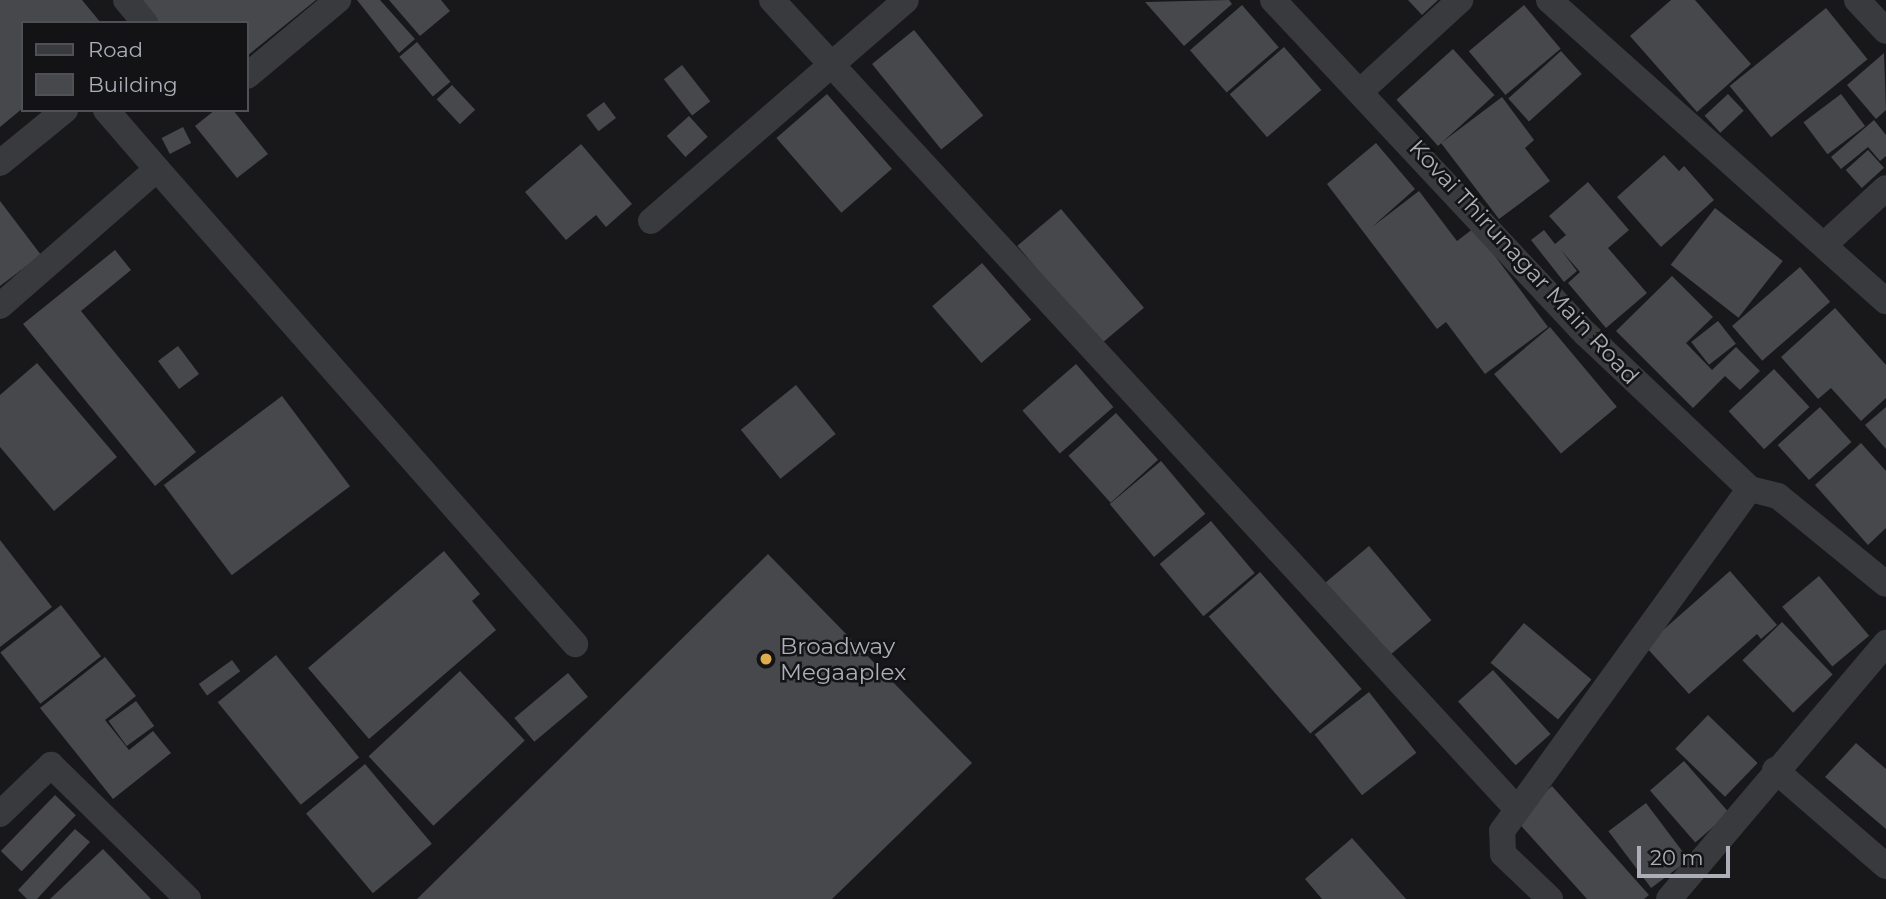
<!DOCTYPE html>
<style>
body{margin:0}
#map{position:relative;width:1886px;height:899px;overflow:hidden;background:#18181a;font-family:Montserrat,sans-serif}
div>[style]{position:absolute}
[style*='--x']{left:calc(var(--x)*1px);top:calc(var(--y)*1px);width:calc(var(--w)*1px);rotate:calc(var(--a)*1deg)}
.building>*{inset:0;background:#47484c;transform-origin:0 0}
.minor>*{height:26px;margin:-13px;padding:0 13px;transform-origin:13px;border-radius:13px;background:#393a3e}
.dots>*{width:19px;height:19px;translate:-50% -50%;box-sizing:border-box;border:4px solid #131315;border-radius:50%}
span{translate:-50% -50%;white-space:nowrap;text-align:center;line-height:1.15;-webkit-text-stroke:5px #131315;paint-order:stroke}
.street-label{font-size:23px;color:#acafb8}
.poi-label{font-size:23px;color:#acafb8}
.left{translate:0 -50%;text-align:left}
.legend{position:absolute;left:21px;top:21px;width:228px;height:91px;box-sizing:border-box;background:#131315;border:2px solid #505156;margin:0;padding:9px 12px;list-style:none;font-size:21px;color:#acafb8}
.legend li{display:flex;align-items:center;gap:14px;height:35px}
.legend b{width:35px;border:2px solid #505156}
.scale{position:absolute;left:1637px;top:846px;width:93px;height:32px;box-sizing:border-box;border:4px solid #acafb8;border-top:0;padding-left:9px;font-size:21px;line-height:24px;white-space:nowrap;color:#acafb8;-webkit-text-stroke:5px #131315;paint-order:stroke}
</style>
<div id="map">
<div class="building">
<i style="clip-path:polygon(0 0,82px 0,101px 23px,23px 23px,23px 108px,0 127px)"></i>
<i style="clip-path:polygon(139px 0,316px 0,247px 56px,247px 23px,158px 23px)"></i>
<i style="clip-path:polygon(357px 0,380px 0,415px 39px,399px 53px)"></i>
<i style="clip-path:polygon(389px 0,441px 0,450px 11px,420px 36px)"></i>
<i style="clip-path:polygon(1229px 0,1232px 4px,1184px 46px,1145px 2px)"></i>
<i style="clip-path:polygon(1408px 0,1438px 0,1422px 15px)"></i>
<i style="clip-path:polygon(1671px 0,1695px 0,1751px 64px,1697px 112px,1630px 36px)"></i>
<i style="left:1242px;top:5px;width:56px;height:69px;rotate:49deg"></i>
<i style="left:1524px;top:5px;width:57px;height:72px;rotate:50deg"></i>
<i style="left:1826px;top:8px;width:66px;height:124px;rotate:51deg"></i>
<i style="left:914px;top:30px;width:110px;height:54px;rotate:51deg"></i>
<i style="left:417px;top:42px;width:52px;height:23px;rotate:50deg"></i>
<i style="left:1284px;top:47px;width:57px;height:72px;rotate:49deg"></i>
<i style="left:1453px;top:49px;width:62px;height:76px;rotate:48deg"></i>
<i style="left:1561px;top:51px;width:31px;height:71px;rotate:48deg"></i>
<i style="clip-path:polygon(1884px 53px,1886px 110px,1876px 119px,1847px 85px)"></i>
<i style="left:682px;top:65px;width:46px;height:23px;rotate:52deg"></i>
<i style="left:452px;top:85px;width:34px;height:21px;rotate:47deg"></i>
<i style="left:827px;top:94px;width:99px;height:67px;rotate:49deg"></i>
<i style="left:1728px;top:94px;width:23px;height:32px;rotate:47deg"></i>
<i style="left:1841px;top:94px;width:40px;height:47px;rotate:53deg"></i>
<i style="clip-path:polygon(1502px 97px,1534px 140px,1525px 148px,1550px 181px,1499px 219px,1441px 143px)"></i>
<i style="left:604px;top:102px;width:20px;height:22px;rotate:53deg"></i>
<i style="clip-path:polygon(215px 110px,233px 110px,268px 154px,237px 178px,195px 126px)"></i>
<i style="left:689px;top:116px;width:28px;height:30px;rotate:48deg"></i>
<i style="clip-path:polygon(1874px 120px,1886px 135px,1886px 156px,1880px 161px,1868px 147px,1841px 169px,1831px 157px)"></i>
<i style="left:183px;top:127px;width:18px;height:24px;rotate:63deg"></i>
<i style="clip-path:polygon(1376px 143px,1415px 189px,1372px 227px,1419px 191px,1457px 241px,1474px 228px,1548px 327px,1485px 374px,1446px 322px,1437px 329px,1327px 184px)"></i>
<i style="clip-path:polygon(581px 144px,632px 204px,606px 227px,596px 215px,566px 240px,525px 192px)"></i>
<i style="left:1868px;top:150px;width:24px;height:30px;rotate:48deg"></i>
<i style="clip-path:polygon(1664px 155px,1679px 171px,1684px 166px,1714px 200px,1661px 247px,1617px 197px)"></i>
<i style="clip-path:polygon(1588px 182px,1629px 230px,1608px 248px,1647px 293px,1606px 328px,1568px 283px,1580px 272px,1561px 250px,1577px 271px,1564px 282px,1531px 240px,1544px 230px,1555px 244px,1566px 235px,1549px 216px)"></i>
<i style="clip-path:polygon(0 201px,41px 255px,0 286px)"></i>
<i style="left:1715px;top:208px;width:86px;height:72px;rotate:38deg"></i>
<i style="left:1061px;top:209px;width:129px;height:57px;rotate:50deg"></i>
<i style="clip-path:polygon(115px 250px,131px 270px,81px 311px,196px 452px,155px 486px,23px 324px)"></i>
<i style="left:982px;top:263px;width:75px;height:66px;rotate:49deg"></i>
<i style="left:1800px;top:267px;width:46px;height:90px;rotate:49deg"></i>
<i style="clip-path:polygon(1672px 276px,1713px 317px,1686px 343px,1712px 370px,1736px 347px,1760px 371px,1740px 390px,1725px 376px,1693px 408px,1616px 331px)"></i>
<i style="clip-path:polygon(1835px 308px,1886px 365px,1886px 398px,1861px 421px,1831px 388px,1818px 399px,1781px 357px)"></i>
<i style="left:1718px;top:321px;width:29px;height:34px;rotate:52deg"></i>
<i style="left:1550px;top:327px;width:104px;height:73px;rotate:50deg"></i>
<i style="left:178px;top:346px;width:35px;height:25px;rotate:53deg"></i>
<i style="clip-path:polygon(37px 363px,117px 457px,54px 511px,0 447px,0 395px)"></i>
<i style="left:1076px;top:364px;width:57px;height:71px;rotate:49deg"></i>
<i style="left:1774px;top:369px;width:52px;height:62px;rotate:47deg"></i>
<i style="left:796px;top:385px;width:63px;height:71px;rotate:51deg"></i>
<i style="left:282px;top:396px;width:113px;height:148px;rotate:53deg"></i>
<i style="left:1820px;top:407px;width:47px;height:57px;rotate:48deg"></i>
<i style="clip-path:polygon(1886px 407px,1886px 449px,1865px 425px)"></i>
<i style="left:1116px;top:413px;width:63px;height:64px;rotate:48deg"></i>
<i style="clip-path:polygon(1861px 443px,1886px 471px,1886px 528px,1868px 545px,1815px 485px)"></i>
<i style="left:1161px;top:461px;width:69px;height:67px;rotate:50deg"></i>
<i style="left:1211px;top:521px;width:68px;height:67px;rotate:50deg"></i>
<i style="clip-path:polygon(0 540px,52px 607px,0 647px)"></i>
<i style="left:1369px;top:546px;width:97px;height:59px;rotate:50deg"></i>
<i style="clip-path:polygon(444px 551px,480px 594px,472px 601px,496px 630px,369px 739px,308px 668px)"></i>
<i style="clip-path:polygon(768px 554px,972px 763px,832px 899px,417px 899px)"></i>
<i style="clip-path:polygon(1730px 571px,1777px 625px,1761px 639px,1757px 634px,1689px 694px,1645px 646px)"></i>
<i style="left:1260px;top:572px;width:155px;height:68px;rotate:49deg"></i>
<i style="left:1819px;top:576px;width:78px;height:48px;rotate:50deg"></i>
<i style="left:61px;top:605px;width:65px;height:77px;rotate:52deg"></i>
<i style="left:1782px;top:622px;width:73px;height:55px;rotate:46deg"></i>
<i style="left:1524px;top:623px;width:88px;height:52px;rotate:40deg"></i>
<i style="left:276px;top:655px;width:132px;height:75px;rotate:51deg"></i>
<i style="clip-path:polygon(105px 657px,136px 696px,105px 720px,129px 750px,153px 731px,171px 753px,113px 799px,40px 708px)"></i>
<i style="left:232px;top:660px;width:14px;height:41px;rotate:54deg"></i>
<i style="left:1493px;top:670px;width:86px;height:47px;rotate:48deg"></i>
<i style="left:460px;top:671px;width:95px;height:125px;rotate:47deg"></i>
<i style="left:568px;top:673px;width:31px;height:70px;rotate:50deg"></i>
<i style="left:1369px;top:692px;width:77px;height:69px;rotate:52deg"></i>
<i style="left:136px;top:701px;width:31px;height:34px;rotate:54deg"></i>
<i style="left:1708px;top:715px;width:69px;height:47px;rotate:44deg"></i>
<i style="clip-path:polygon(1856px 743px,1886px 769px,1886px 829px,1825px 777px)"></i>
<i style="left:1684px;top:761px;width:69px;height:45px;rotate:49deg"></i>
<i style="left:365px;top:764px;width:104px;height:77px;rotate:50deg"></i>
<i style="clip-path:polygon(1552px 786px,1649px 895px,1644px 899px,1587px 899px,1515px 819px)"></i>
<i style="left:55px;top:795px;width:29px;height:78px;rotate:44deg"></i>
<i style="left:1646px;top:803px;width:71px;height:47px;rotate:53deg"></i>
<i style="clip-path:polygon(75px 829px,90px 842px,37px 899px,27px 899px,18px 890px)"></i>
<i style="clip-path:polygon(1352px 838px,1406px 899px,1322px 899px,1305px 879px)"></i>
<i style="clip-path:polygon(103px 849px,151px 899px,50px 899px)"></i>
</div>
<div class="minor">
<i style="--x:126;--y:0;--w:30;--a:50"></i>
<i style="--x:772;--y:0;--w:1097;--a:47.36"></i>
<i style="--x:1273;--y:0;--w:458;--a:46.9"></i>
<i style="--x:1586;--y:334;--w:226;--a:43.4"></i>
<i style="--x:1750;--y:489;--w:29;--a:14"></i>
<i style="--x:1778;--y:496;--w:139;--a:39.2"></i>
<i style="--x:1549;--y:0;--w:452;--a:41.8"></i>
<i style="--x:1857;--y:0;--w:42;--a:46.9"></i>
<i style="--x:247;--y:76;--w:119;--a:-39.9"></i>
<i style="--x:1363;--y:89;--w:132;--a:-42.5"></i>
<i style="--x:106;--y:110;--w:78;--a:49.2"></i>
<i style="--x:0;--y:163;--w:84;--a:-39.2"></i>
<i style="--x:651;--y:221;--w:337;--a:-40.9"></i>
<i style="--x:1824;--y:245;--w:84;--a:-42.6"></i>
<i style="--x:0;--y:306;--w:208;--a:-41.1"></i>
<i style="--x:157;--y:169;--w:633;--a:48.65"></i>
<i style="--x:1775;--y:770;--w:147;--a:40.9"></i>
<i style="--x:0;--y:814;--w:71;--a:-43.9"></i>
<i style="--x:51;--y:765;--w:192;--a:44.4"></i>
<i style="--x:1550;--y:899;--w:65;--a:-136.2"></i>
<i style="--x:1503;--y:854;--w:23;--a:-92"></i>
<i style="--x:1502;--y:831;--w:422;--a:-54.1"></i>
<i style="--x:1669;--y:899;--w:336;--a:-49.7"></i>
</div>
<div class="dots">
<i style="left:766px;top:659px;background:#deac4c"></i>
</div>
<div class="street-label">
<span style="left:1524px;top:262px;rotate:47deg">Kovai Thirunagar Main Road</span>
</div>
<div class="poi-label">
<span class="left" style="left:780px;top:659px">Broadway<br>Megaaplex</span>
</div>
<ul class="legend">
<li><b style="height:9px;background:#393a3e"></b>Road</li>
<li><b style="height:19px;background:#47484c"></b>Building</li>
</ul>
<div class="scale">20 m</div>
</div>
